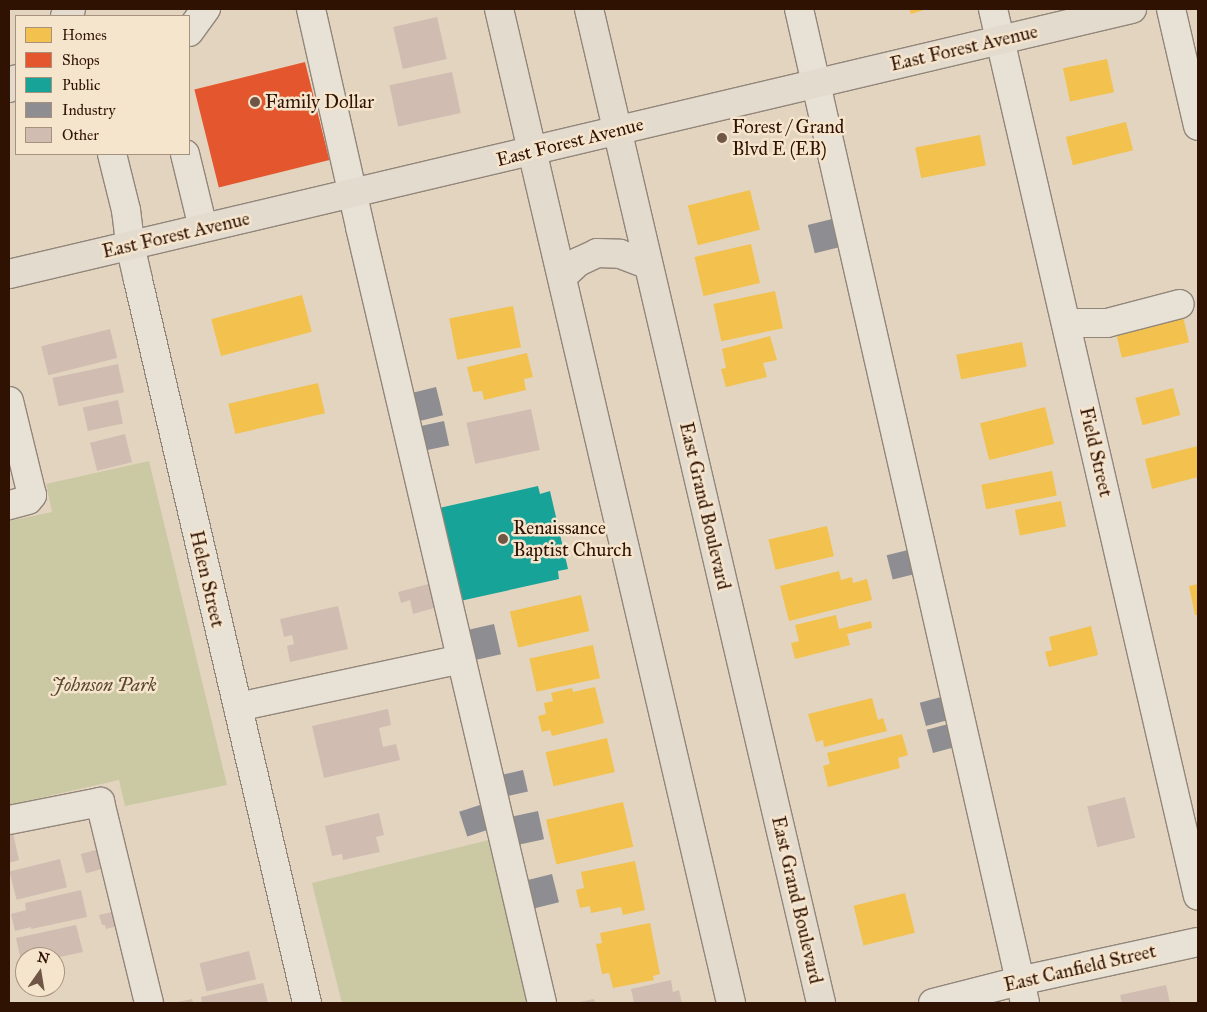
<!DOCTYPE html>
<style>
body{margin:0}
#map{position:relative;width:1207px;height:1012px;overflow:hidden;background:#e3d4c0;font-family:"IM FELL Great Primer",serif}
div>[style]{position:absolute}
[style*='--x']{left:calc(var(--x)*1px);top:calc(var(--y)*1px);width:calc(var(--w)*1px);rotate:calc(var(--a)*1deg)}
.green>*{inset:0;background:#cbc8a4}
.homes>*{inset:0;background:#f2c14e;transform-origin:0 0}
.shops>*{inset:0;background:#e4572e;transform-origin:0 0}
.public>*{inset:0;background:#17a398}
.industry>*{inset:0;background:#8d8d92;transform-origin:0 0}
.building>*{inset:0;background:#d0bcb1;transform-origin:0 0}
.roads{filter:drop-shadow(1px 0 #928679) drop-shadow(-1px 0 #928679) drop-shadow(0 1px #928679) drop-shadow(0 -1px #928679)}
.minor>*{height:28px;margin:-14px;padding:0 14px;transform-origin:14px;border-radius:14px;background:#e8e1d6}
.major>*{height:28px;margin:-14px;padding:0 14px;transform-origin:14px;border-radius:14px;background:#e4dbcf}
.dots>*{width:14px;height:14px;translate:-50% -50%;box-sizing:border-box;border:2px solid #f6e5cd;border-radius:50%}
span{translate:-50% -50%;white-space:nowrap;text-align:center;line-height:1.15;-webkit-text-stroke:5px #f6e5cd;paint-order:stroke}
.street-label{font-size:19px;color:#301203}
.poi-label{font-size:19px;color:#301203}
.left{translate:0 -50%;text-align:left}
.park-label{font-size:19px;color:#58462d;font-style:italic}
.frame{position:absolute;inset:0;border:10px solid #301203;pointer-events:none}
.legend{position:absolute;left:15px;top:15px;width:175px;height:140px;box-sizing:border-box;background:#f6e5cd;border:1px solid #a7917c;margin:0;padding:6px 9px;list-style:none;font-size:15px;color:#301203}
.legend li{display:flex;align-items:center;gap:10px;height:25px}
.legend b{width:25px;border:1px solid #a7917c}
.north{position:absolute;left:15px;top:947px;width:50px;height:50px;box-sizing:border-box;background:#f6e5cd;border:1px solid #a7917c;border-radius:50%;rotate:13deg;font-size:14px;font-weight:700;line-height:20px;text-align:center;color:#301203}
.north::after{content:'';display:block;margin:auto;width:18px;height:22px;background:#6f5645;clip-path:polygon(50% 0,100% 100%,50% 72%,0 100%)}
</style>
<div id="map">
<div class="green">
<i style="clip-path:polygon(149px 461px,227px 785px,125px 806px,119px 780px,9px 805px,9px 521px,52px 512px,46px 484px)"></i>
<i style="clip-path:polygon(489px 840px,530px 1003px,342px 1003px,312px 883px)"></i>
</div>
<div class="homes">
<i style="clip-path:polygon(909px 9px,927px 9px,911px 14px)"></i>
<i style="left:1107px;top:59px;width:34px;height:45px;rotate:78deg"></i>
<i style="left:1126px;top:122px;width:29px;height:62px;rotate:76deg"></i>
<i style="left:980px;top:135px;width:31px;height:66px;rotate:79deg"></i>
<i style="left:750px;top:190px;width:41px;height:64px;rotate:76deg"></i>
<i style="left:751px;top:244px;width:40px;height:58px;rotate:77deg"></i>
<i style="left:775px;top:291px;width:38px;height:63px;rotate:78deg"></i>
<i style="left:302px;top:295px;width:38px;height:94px;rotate:75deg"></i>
<i style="left:513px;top:306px;width:42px;height:65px;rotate:79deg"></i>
<i style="left:1183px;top:316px;width:27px;height:69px;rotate:77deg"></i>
<i style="clip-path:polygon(770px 336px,777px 360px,763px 363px,767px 377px,726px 387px,721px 369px,726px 368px,722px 349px)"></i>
<i style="left:1022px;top:342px;width:25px;height:67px;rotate:79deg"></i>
<i style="clip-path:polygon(527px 353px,533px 377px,524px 379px,526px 390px,484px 400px,482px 391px,473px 392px,467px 367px)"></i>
<i style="left:318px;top:383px;width:31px;height:92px;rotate:77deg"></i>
<i style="left:1173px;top:388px;width:28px;height:39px;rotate:75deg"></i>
<i style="left:1045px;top:407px;width:38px;height:67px;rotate:76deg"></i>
<i style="clip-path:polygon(1198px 446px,1198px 477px,1152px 489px,1145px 459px)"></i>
<i style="left:1052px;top:471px;width:25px;height:72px;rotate:79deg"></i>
<i style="left:1061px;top:501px;width:26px;height:47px;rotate:79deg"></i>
<i style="left:827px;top:526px;width:31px;height:60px;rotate:77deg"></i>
<i style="clip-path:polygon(839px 571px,841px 580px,852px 577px,853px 583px,867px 579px,872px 600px,789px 621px,780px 586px)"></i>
<i style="clip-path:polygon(1198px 584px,1198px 615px,1195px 615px,1189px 586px)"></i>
<i style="left:581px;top:595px;width:37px;height:73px;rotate:77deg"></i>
<i style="clip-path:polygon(836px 615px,839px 629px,871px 621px,872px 628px,847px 634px,850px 645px,795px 659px,791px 643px,799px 641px,795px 625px)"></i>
<i style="clip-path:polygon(1091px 626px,1098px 655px,1049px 667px,1045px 652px,1052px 650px,1049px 637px)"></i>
<i style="left:593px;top:645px;width:34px;height:65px;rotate:78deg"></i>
<i style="clip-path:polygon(595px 687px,604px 723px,552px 736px,550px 730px,542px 732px,538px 716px,546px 714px,544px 703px,553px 701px,551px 693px,572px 688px,573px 692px)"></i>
<i style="clip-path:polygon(872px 698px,878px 720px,883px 718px,887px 731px,824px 747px,823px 740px,816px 742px,808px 714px)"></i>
<i style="clip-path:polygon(902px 734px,908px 755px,898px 758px,900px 768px,828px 787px,823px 766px,830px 764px,827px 753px)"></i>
<i style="left:607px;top:738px;width:35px;height:63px;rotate:77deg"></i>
<i style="left:623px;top:802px;width:46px;height:79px;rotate:77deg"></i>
<i style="clip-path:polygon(635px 861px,645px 910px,623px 915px,621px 907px,591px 913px,590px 906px,580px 908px,576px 890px,584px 888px,581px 872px)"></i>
<i style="left:905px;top:893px;width:41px;height:53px;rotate:76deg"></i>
<i style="clip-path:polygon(650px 923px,660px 974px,653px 976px,654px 980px,613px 988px,609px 973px,602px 974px,596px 944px,602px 943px,600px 933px)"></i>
</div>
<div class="shops">
<i style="left:305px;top:62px;width:101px;height:114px;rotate:76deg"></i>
</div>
<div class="public">
<i style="clip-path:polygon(538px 486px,540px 494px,550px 491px,568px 569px,558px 571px,559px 579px,460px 601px,439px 508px)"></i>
</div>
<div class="industry">
<i style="left:832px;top:219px;width:29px;height:25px;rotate:76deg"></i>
<i style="left:436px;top:387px;width:29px;height:26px;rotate:76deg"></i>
<i style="left:444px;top:421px;width:25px;height:26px;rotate:78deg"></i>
<i style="left:908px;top:550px;width:25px;height:22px;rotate:76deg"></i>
<i style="left:494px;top:624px;width:31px;height:25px;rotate:77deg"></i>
<i style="left:941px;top:697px;width:24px;height:22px;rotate:75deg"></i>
<i style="left:948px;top:724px;width:24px;height:22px;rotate:75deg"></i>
<i style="left:523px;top:770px;width:22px;height:25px;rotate:77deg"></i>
<i style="left:483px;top:804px;width:26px;height:25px;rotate:72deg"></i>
<i style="left:538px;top:811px;width:29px;height:31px;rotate:78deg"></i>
<i style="left:552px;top:874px;width:29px;height:28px;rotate:76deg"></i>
</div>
<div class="building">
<i style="left:437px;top:17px;width:43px;height:45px;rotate:77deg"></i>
<i style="left:452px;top:72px;width:42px;height:64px;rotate:78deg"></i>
<i style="left:110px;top:329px;width:30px;height:71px;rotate:76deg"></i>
<i style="left:118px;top:364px;width:29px;height:67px;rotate:78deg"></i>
<i style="left:118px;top:400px;width:24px;height:36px;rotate:78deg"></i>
<i style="left:531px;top:409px;width:42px;height:66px;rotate:78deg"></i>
<i style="left:125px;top:434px;width:29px;height:36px;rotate:76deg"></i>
<i style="clip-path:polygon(432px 583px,438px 607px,413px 614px,410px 600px,401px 603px,398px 592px)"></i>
<i style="clip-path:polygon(338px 606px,348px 649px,290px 662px,287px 646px,294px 644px,292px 635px,284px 637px,280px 619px)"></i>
<i style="clip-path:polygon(388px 709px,391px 725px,379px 728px,383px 747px,396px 744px,400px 760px,324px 778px,312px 726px)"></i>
<i style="left:1125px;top:797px;width:42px;height:39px;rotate:76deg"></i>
<i style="clip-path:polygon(379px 813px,384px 835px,376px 837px,380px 852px,343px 860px,342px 854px,332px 856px,325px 826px)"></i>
<i style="clip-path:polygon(12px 829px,19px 860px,9px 863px,9px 830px)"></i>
<i style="left:103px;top:848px;width:20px;height:23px;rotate:75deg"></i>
<i style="left:60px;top:859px;width:29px;height:52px;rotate:76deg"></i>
<i style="clip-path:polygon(81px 890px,87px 917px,31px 929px,31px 927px,15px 931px,11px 914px,26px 910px,25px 903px)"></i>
<i style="clip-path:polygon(121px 910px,125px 924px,106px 929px,105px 925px,102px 925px,99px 915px)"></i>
<i style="clip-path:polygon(76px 925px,83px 952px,55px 958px,25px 957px,25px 965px,22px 965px,16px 938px)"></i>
<i style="left:249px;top:951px;width:29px;height:51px;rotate:76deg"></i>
<i style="clip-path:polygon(671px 980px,673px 992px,679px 990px,682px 1003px,634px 1003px,631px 989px)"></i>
<i style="clip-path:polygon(263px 983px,268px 1003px,202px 1003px,201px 997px)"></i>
<i style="clip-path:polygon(1166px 985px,1170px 1003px,1122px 1003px,1120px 995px)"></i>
<i style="clip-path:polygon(192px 999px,193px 1003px,178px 1003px,178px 1002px)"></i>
<i style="clip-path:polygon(594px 999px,595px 1003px,579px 1003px,579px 1002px)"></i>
</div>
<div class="roads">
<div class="minor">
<i style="--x:311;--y:9;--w:223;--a:77.3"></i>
<i style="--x:360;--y:227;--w:797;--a:76.8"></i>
<i style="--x:799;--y:9;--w:1019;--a:77.19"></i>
<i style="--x:993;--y:9;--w:910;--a:76.99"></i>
<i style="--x:1171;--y:9;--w:120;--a:77"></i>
<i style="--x:189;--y:32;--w:29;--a:-54"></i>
<i style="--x:112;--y:154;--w:58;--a:76"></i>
<i style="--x:126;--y:210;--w:35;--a:83"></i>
<i style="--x:130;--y:245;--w:36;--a:77"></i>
<i style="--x:138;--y:280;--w:742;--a:76.84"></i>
<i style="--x:185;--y:154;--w:76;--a:76.3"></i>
<i style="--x:1066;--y:323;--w:41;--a:0"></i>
<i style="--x:1107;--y:323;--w:75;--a:-14.6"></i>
<i style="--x:9;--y:401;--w:97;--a:76.3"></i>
<i style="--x:32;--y:495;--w:6;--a:129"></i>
<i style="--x:28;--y:500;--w:20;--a:165"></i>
<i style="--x:238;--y:707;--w:228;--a:-12.1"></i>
<i style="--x:9;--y:820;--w:93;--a:-11.2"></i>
<i style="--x:100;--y:802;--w:207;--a:76.3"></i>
<i style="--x:933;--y:1003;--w:89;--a:-14.3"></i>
<i style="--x:1019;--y:981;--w:183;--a:-12.3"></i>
</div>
<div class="major">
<i style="--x:499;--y:9;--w:1021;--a:76.86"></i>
<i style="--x:589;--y:9;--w:1021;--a:76.86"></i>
<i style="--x:65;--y:16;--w:9;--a:-49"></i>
<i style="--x:9;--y:88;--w:11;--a:-52"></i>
<i style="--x:9;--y:274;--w:1154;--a:-13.28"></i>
<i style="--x:562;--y:277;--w:22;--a:-43"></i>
<i style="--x:578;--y:262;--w:21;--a:-25"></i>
<i style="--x:597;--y:253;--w:23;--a:2"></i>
<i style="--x:620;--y:254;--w:30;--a:21"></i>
</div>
</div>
<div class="dots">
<i style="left:255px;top:102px;background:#6f5645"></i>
<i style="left:722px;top:138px;background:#6f5645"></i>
<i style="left:503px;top:539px;background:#6f5645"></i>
</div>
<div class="street-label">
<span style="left:964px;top:48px;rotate:-13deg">East Forest Avenue</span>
<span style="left:570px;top:142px;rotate:-14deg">East Forest Avenue</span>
<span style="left:176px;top:235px;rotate:-13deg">East Forest Avenue</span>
<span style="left:1096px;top:452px;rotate:77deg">Field Street</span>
<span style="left:705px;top:506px;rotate:77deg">East Grand Boulevard</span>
<span style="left:207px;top:579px;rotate:77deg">Helen Street</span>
<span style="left:797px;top:900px;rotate:77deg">East Grand Boulevard</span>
<span style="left:1080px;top:968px;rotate:-13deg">East Canfield Street</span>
</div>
<div class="poi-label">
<span class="left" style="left:265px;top:102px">Family Dollar</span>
<span class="left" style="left:732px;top:138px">Forest / Grand<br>Blvd E (EB)</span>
<span class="left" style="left:513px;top:539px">Renaissance<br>Baptist Church</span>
</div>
<div class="park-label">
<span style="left:104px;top:685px">Johnson Park</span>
</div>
<div class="frame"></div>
<ul class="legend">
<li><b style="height:14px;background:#f2c14e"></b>Homes</li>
<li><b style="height:14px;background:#e4572e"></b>Shops</li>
<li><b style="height:14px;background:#17a398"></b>Public</li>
<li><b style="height:14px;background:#8d8d92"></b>Industry</li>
<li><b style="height:14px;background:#d0bcb1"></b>Other</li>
</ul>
<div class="north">N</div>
</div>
